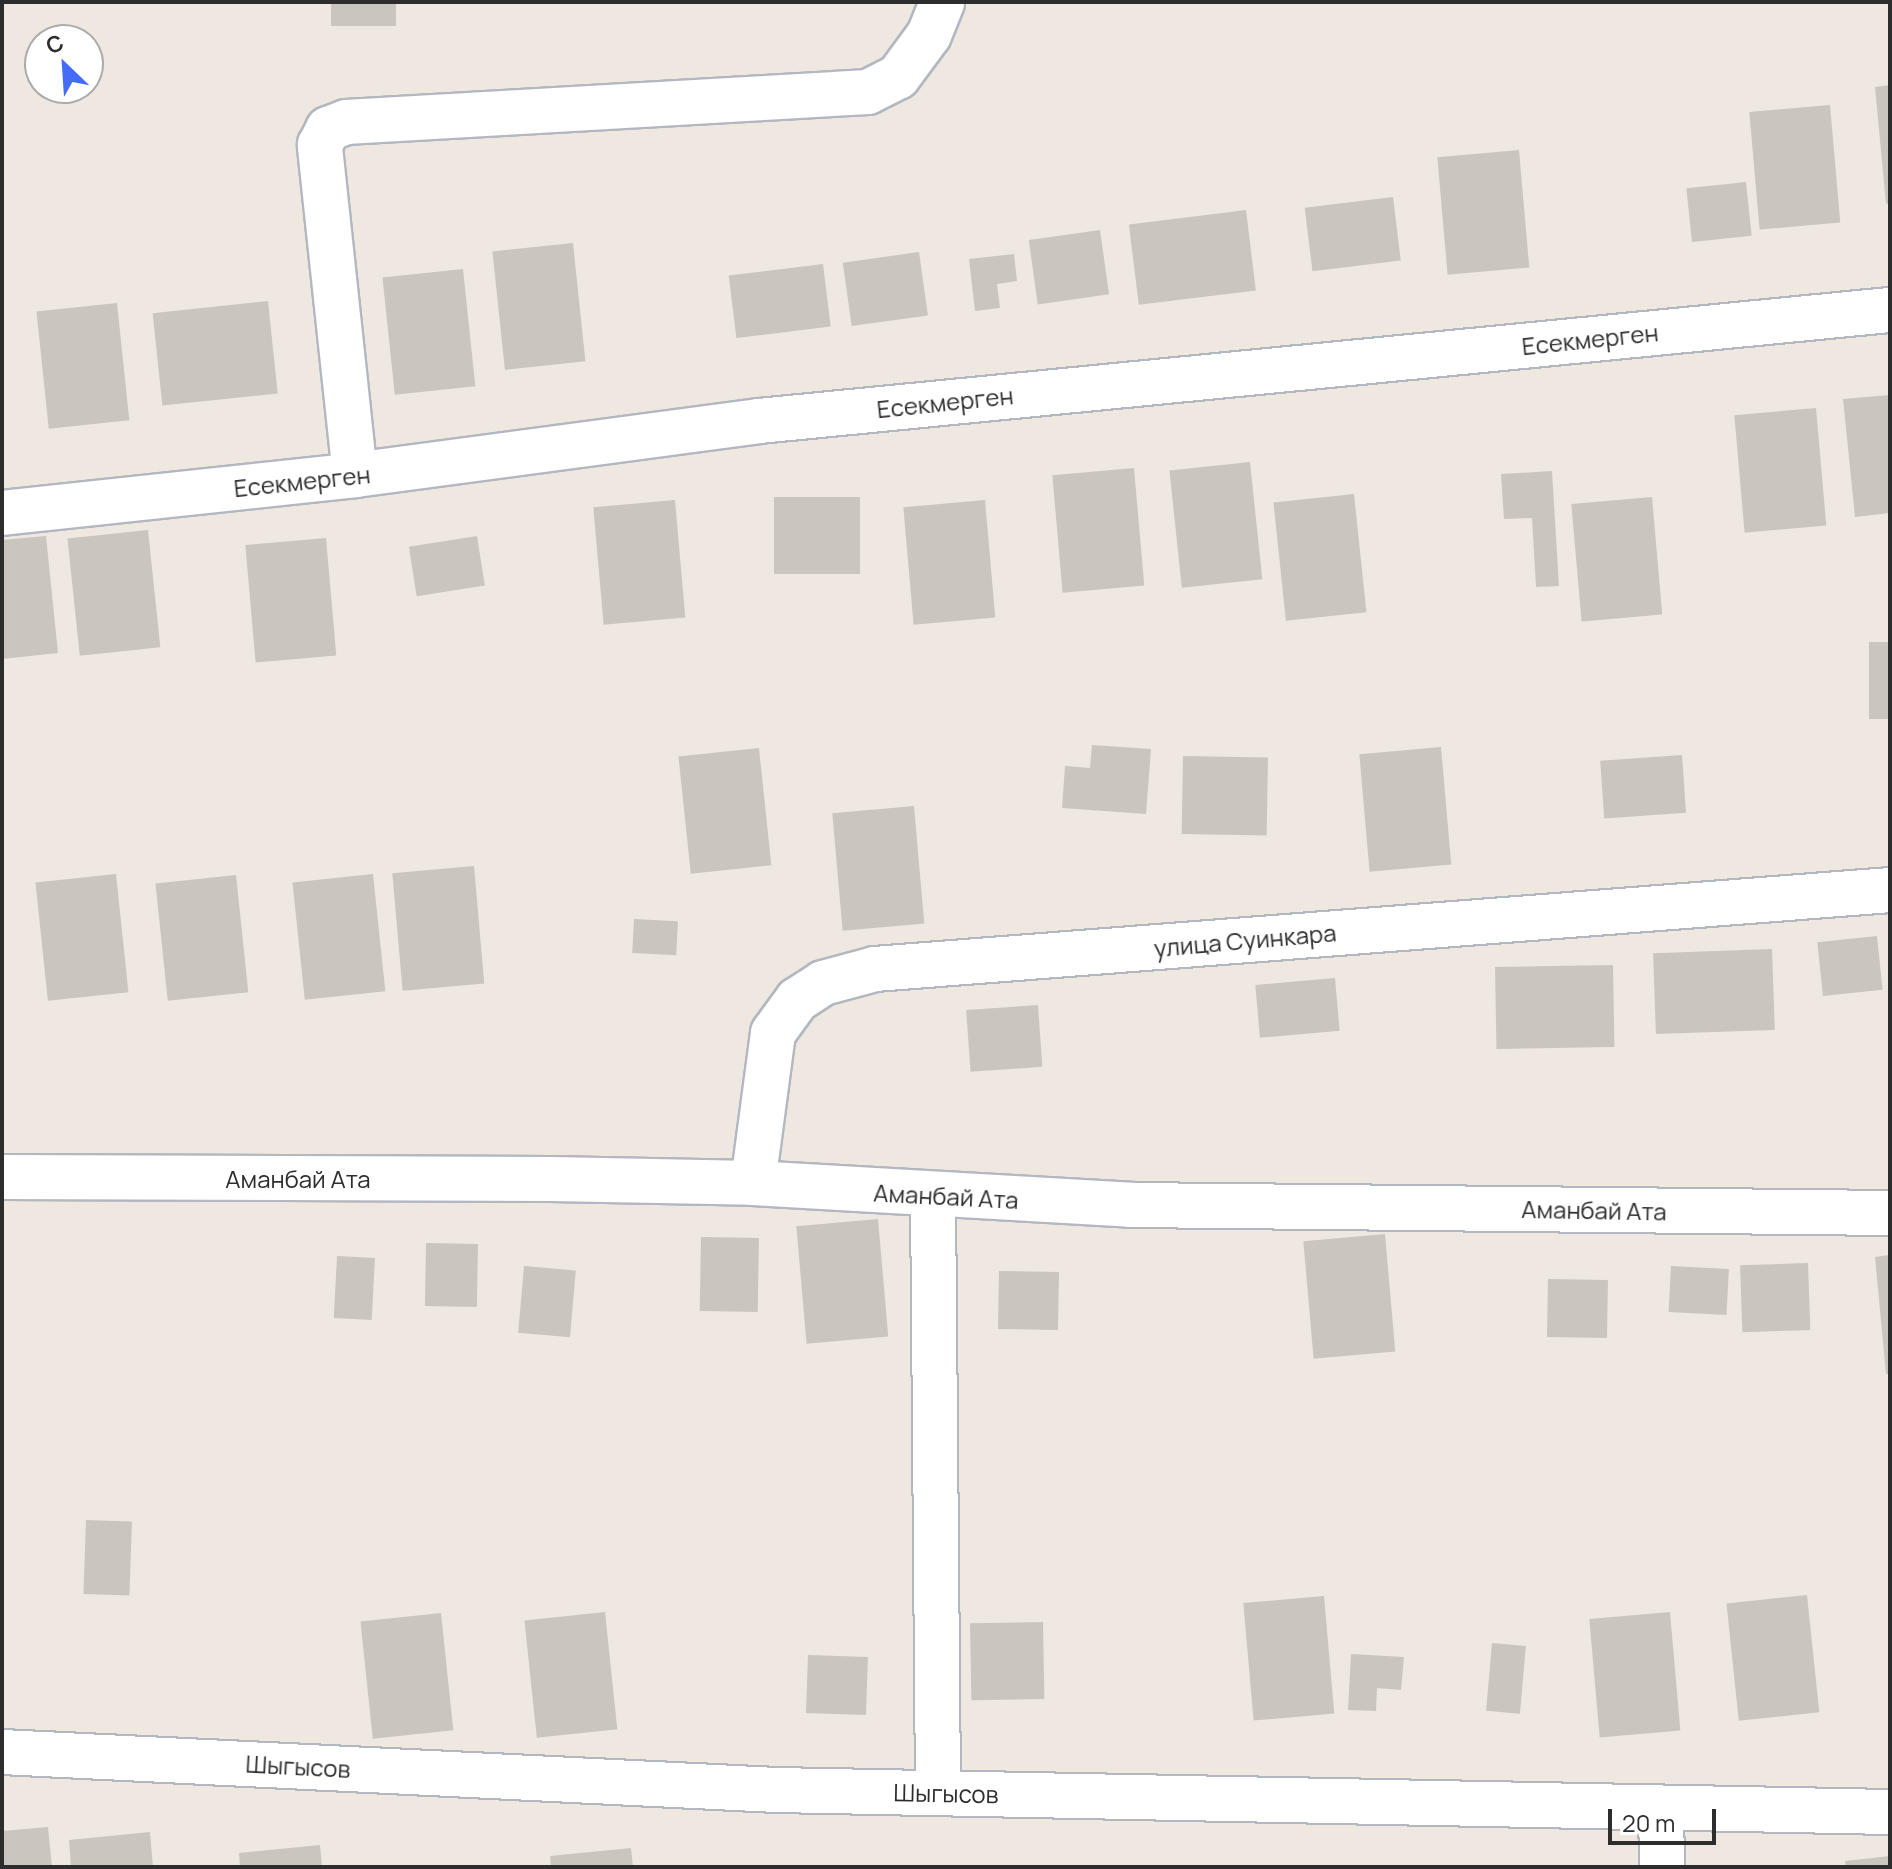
<!DOCTYPE html>
<meta charset="utf-8">
<style>
body{margin:0}
#map{position:relative;width:1892px;height:1869px;overflow:hidden;background:#eee8e0;font-family:Manrope,sans-serif}
div>[style]{position:absolute}
[style*='--x']{left:calc(var(--x)*1px);top:calc(var(--y)*1px);width:calc(var(--w)*1px);rotate:calc(var(--a)*1deg)}
.building>*{inset:0;background:#cac6be;transform-origin:0 0}
.roads{filter:drop-shadow(2px 0 #b3b7c0) drop-shadow(-2px 0 #b3b7c0) drop-shadow(0 2px #b3b7c0) drop-shadow(0 -2px #b3b7c0)}
.minor>*{height:44px;margin:-22px;padding:0 22px;transform-origin:22px;border-radius:22px;background:#fff}
.tertiary>*{height:44px;margin:-22px;padding:0 22px;transform-origin:22px;border-radius:22px;background:#fff}
span{translate:-50% -50%;white-space:nowrap;text-align:center;line-height:1.15;-webkit-text-stroke:7px #fff;paint-order:stroke}
.street-label{font-size:24px;color:#2d2d2d}
.frame{position:absolute;inset:0;border:4px solid #2d2d2d;pointer-events:none}
.north{position:absolute;left:24px;top:24px;width:80px;height:80px;box-sizing:border-box;background:#fff;border:2px solid #ababab;border-radius:50%;rotate:335deg;font-size:22px;font-weight:700;line-height:32px;text-align:center;color:#2d2d2d}
.north::after{content:'';display:block;margin:auto;width:28px;height:36px;background:#426cf9;clip-path:polygon(50% 0,100% 100%,50% 72%,0 100%)}
.scale{position:absolute;left:1608px;top:1809px;width:108px;height:36px;box-sizing:border-box;border:4px solid #2d2d2d;border-top:0;padding-left:10px;font-size:24px;line-height:28px;white-space:nowrap;color:#2d2d2d;-webkit-text-stroke:6px #fff;paint-order:stroke}
</style>
<div id="map">
<div class="building">
<i style="left:331px;top:2px;width:65px;height:24px"></i>
<i style="clip-path:polygon(1890px 85px,1890px 203px,1886px 204px,1875px 87px)"></i>
<i style="left:1830px;top:105px;width:118px;height:81px;rotate:85deg"></i>
<i style="left:1519px;top:150px;width:118px;height:82px;rotate:85deg"></i>
<i style="left:1746px;top:182px;width:54px;height:60px;rotate:84deg"></i>
<i style="left:1393px;top:197px;width:64px;height:89px;rotate:83deg"></i>
<i style="left:1246px;top:210px;width:81px;height:118px;rotate:83deg"></i>
<i style="left:1100px;top:230px;width:65px;height:72px;rotate:82deg"></i>
<i style="left:573px;top:243px;width:119px;height:81px;rotate:84deg"></i>
<i style="left:919px;top:252px;width:64px;height:77px;rotate:82deg"></i>
<i style="clip-path:polygon(1014px 254px,1017px 281px,997px 284px,1000px 308px,975px 311px,969px 259px)"></i>
<i style="left:823px;top:264px;width:63px;height:95px;rotate:83deg"></i>
<i style="left:463px;top:269px;width:118px;height:81px;rotate:84deg"></i>
<i style="left:268px;top:301px;width:93px;height:116px;rotate:84deg"></i>
<i style="left:117px;top:303px;width:118px;height:81px;rotate:84deg"></i>
<i style="clip-path:polygon(1890px 395px,1890px 513px,1855px 517px,1843px 399px)"></i>
<i style="left:1816px;top:408px;width:118px;height:82px;rotate:85deg"></i>
<i style="left:1250px;top:462px;width:118px;height:81px;rotate:84deg"></i>
<i style="left:1134px;top:468px;width:118px;height:82px;rotate:85deg"></i>
<i style="clip-path:polygon(1552px 471px,1559px 586px,1536px 587px,1532px 518px,1504px 519px,1501px 474px)"></i>
<i style="left:1354px;top:494px;width:119px;height:81px;rotate:84deg"></i>
<i style="left:774px;top:497px;width:86px;height:77px"></i>
<i style="left:1652px;top:497px;width:118px;height:81px;rotate:85deg"></i>
<i style="left:675px;top:500px;width:118px;height:82px;rotate:85deg"></i>
<i style="left:985px;top:500px;width:118px;height:82px;rotate:85deg"></i>
<i style="left:148px;top:530px;width:118px;height:81px;rotate:84deg"></i>
<i style="clip-path:polygon(46px 536px,58px 653px,2px 659px,2px 540px)"></i>
<i style="left:477px;top:536px;width:50px;height:69px;rotate:81deg"></i>
<i style="left:326px;top:538px;width:118px;height:81px;rotate:85deg"></i>
<i style="left:1869px;top:642px;width:21px;height:77px"></i>
<i style="clip-path:polygon(1092px 745px,1151px 749px,1146px 814px,1062px 808px,1065px 766px,1090px 768px)"></i>
<i style="left:1441px;top:747px;width:118px;height:82px;rotate:85deg"></i>
<i style="left:759px;top:748px;width:118px;height:81px;rotate:84deg"></i>
<i style="left:1682px;top:755px;width:58px;height:82px;rotate:86deg"></i>
<i style="left:1183px;top:756px;width:85px;height:78px;rotate:1deg"></i>
<i style="left:914px;top:806px;width:118px;height:82px;rotate:85deg"></i>
<i style="left:474px;top:866px;width:118px;height:82px;rotate:85deg"></i>
<i style="left:116px;top:874px;width:119px;height:81px;rotate:84deg"></i>
<i style="left:373px;top:874px;width:118px;height:81px;rotate:84deg"></i>
<i style="left:236px;top:875px;width:118px;height:81px;rotate:84deg"></i>
<i style="left:634px;top:919px;width:44px;height:34px;rotate:3deg"></i>
<i style="left:1877px;top:936px;width:54px;height:60px;rotate:84deg"></i>
<i style="left:1772px;top:949px;width:81px;height:119px;rotate:88deg"></i>
<i style="left:1613px;top:965px;width:82px;height:118px;rotate:89deg"></i>
<i style="left:1335px;top:978px;width:53px;height:80px;rotate:85deg"></i>
<i style="left:1038px;top:1005px;width:62px;height:72px;rotate:86deg"></i>
<i style="left:878px;top:1219px;width:118px;height:82px;rotate:85deg"></i>
<i style="left:1385px;top:1234px;width:118px;height:82px;rotate:85deg"></i>
<i style="left:701px;top:1237px;width:58px;height:74px;rotate:1deg"></i>
<i style="left:426px;top:1243px;width:52px;height:63px;rotate:1deg"></i>
<i style="clip-path:polygon(1890px 1255px,1890px 1374px,1886px 1374px,1875px 1257px)"></i>
<i style="left:337px;top:1256px;width:38px;height:62px;rotate:3deg"></i>
<i style="left:1808px;top:1263px;width:67px;height:68px;rotate:88deg"></i>
<i style="left:524px;top:1266px;width:52px;height:67px;rotate:5deg"></i>
<i style="left:1671px;top:1266px;width:58px;height:46px;rotate:3deg"></i>
<i style="left:999px;top:1271px;width:60px;height:58px;rotate:1deg"></i>
<i style="left:1548px;top:1279px;width:60px;height:58px;rotate:1deg"></i>
<i style="left:86px;top:1520px;width:46px;height:74px;rotate:2deg"></i>
<i style="left:1807px;top:1595px;width:118px;height:81px;rotate:84deg"></i>
<i style="left:1324px;top:1596px;width:118px;height:81px;rotate:85deg"></i>
<i style="left:605px;top:1612px;width:118px;height:81px;rotate:84deg"></i>
<i style="left:1670px;top:1612px;width:119px;height:81px;rotate:85deg"></i>
<i style="left:441px;top:1613px;width:118px;height:81px;rotate:84deg"></i>
<i style="left:1043px;top:1622px;width:77px;height:73px;rotate:89deg"></i>
<i style="left:1492px;top:1643px;width:34px;height:68px;rotate:5deg"></i>
<i style="clip-path:polygon(1351px 1654px,1404px 1657px,1401px 1690px,1377px 1688px,1376px 1711px,1348px 1710px)"></i>
<i style="left:808px;top:1655px;width:60px;height:58px;rotate:2deg"></i>
<i style="clip-path:polygon(48px 1827px,52px 1867px,2px 1867px,2px 1831px)"></i>
<i style="clip-path:polygon(150px 1832px,153px 1867px,71px 1867px,69px 1840px)"></i>
<i style="clip-path:polygon(320px 1845px,322px 1867px,240px 1867px,239px 1853px)"></i>
<i style="clip-path:polygon(631px 1848px,633px 1867px,551px 1867px,550px 1856px)"></i>
<i style="clip-path:polygon(1890px 1856px,1890px 1867px,1846px 1867px,1845px 1861px)"></i>
</div>
<div class="roads">
<div class="minor">
<i style="--x:355;--y:475;--w:332;--a:-96.1"></i>
<i style="--x:320;--y:145;--w:18;--a:-63"></i>
<i style="--x:328;--y:129;--w:19;--a:-21"></i>
<i style="--x:346;--y:122;--w:523;--a:-3.29"></i>
<i style="--x:868;--y:92;--w:34;--a:-27"></i>
<i style="--x:898;--y:77;--w:52;--a:-53.6"></i>
<i style="--x:929;--y:35;--w:35;--a:-68"></i>
<i style="--x:2;--y:1177;--w:549;--a:0.21"></i>
<i style="--x:551;--y:1179;--w:202;--a:1.1"></i>
<i style="--x:753;--y:1183;--w:378;--a:3.3"></i>
<i style="--x:1130;--y:1205;--w:760;--a:0.6"></i>
<i style="--x:753;--y:1183;--w:151;--a:-82.4"></i>
<i style="--x:773;--y:1033;--w:41;--a:-54"></i>
<i style="--x:797;--y:1000;--w:31;--a:-33"></i>
<i style="--x:823;--y:983;--w:54;--a:-15.1"></i>
<i style="--x:875;--y:969;--w:1018;--a:-4.45"></i>
<i style="--x:933;--y:1195;--w:598;--a:89.52"></i>
<i style="--x:2;--y:1752;--w:774;--a:2.81"></i>
<i style="--x:775;--y:1790;--w:1115;--a:1.13"></i>
<i style="--x:1661;--y:1808;--w:59;--a:89"></i>
</div>
<div class="tertiary">
<i style="--x:2;--y:513;--w:355;--a:-6.1"></i>
<i style="--x:355;--y:475;--w:408;--a:-7.6"></i>
<i style="--x:759;--y:421;--w:1136;--a:-5.61"></i>
</div>
</div>
<div class="street-label">
<span style="left:1590px;top:339px;rotate:-6deg">Eсекмерген</span>
<span style="left:945px;top:402px;rotate:-6deg">Eсекмерген</span>
<span style="left:302px;top:481px;rotate:-6deg">Eсекмерген</span>
<span style="left:1245px;top:940px;rotate:-5deg">улица Суинкара</span>
<span style="left:298px;top:1179px">Аманбай Ата</span>
<span style="left:946px;top:1196px;rotate:3deg">Аманбай Ата</span>
<span style="left:1594px;top:1210px;rotate:1deg">Аманбай Ата</span>
<span style="left:298px;top:1766px;rotate:3deg">Шыгысов</span>
<span style="left:946px;top:1793px;rotate:1deg">Шыгысов</span>
</div>
<div class="frame"></div>
<div class="north">С</div>
<div class="scale">20 m</div>
</div>
